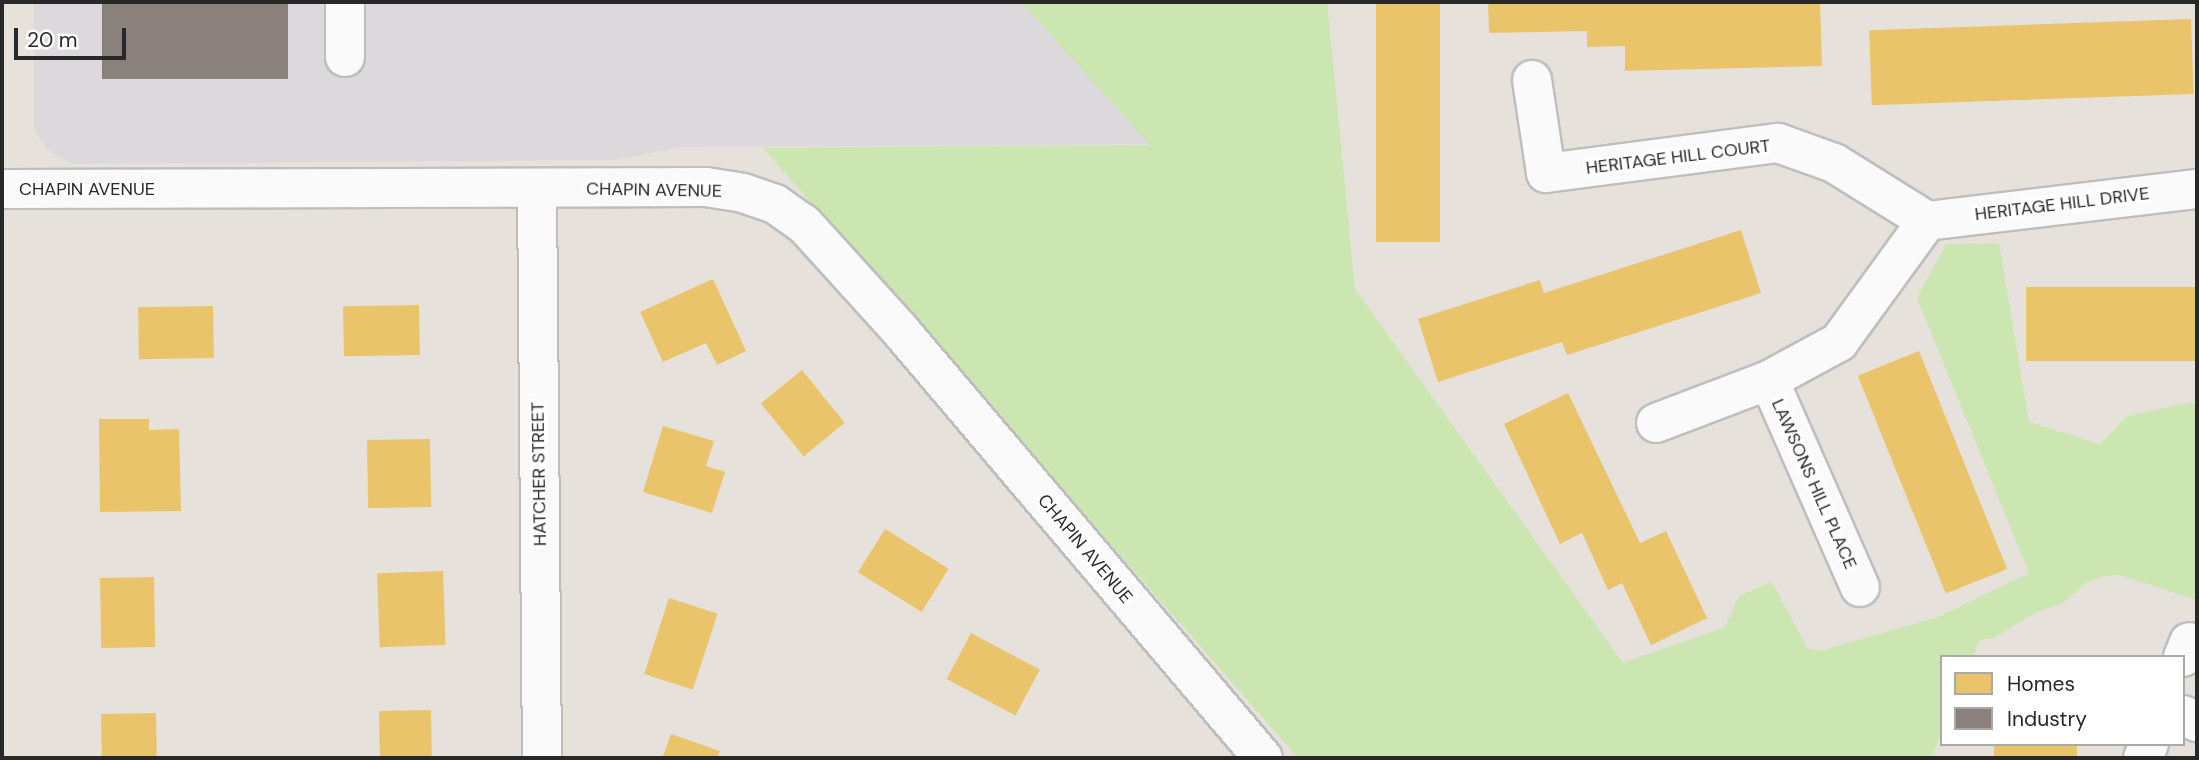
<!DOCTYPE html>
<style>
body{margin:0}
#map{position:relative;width:2199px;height:760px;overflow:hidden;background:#e7e1dc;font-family:"DM Sans",sans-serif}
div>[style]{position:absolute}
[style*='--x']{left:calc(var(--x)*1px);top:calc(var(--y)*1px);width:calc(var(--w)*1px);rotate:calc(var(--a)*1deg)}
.industrial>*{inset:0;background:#dcd9dc}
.green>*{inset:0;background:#cbe6b1}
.homes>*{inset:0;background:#e9c46a;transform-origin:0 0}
.industry>*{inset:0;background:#8a817c;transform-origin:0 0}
.roads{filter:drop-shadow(2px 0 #bfbebf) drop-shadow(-2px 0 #bfbebf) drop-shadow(0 2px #bfbebf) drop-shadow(0 -2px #bfbebf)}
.minor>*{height:38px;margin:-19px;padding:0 19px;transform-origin:19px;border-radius:19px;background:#fbfafa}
span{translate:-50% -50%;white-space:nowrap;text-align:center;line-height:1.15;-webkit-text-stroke:7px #fff;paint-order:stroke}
.street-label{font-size:18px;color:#282828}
.frame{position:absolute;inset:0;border:4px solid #282828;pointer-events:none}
.legend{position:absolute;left:1940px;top:655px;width:245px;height:91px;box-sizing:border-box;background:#fff;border:2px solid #a9a9a9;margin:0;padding:9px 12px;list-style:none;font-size:21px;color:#282828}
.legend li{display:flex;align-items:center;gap:14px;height:35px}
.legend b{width:35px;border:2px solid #a9a9a9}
.scale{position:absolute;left:14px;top:28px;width:112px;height:32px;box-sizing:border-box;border:4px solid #282828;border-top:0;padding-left:9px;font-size:21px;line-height:24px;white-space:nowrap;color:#282828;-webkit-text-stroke:5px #fff;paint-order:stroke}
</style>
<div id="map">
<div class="industrial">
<i style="clip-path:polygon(34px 2px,1315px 2px,1329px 143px,683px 147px,613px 160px,72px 164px,48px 150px,34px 130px)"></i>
</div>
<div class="green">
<i style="clip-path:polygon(1021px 2px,1327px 2px,1355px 289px,1623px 663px,1725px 627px,1739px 596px,1772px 582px,1807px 648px,1820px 651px,1938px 617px,2029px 573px,1917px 298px,1946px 244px,1999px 243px,2029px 422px,2100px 444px,2127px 416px,2191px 402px,2197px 406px,2197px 600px,2119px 575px,2105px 576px,2088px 581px,2063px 603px,2032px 614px,1993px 639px,1980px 639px,1973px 657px,1942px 657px,1942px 733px,1931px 758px,1298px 758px,763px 148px,1150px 145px)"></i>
</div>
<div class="homes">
<i style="left:1376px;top:2px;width:64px;height:240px"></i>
<i style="clip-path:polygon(1488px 2px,1820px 2px,1822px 66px,1625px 71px,1625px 46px,1587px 47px,1587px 31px,1489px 33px)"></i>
<i style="left:2191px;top:19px;width:75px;height:322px;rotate:88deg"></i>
<i style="clip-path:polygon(1741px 230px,1761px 293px,1567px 355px,1562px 342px,1438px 382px,1418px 319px,1540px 280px,1544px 293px)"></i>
<i style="clip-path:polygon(713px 279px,746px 351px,717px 365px,706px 343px,663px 362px,640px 312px)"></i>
<i style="left:2197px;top:287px;width:74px;height:171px;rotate:90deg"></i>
<i style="left:419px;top:305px;width:50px;height:76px;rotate:89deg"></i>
<i style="left:213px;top:306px;width:52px;height:75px;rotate:89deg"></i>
<i style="left:1919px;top:351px;width:235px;height:66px;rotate:68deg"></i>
<i style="left:802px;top:370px;width:68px;height:53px;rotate:51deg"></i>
<i style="clip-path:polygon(1568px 393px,1640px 543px,1666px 531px,1707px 618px,1651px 645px,1622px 583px,1608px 590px,1582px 533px,1560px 544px,1504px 424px)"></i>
<i style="clip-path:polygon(99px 419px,149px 419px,149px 430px,179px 429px,181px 511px,100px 512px)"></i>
<i style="clip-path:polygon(663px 426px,714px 441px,706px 466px,725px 472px,712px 513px,643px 492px)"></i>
<i style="left:430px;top:439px;width:68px;height:63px;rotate:89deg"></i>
<i style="left:885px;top:529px;width:75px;height:51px;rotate:32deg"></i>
<i style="left:443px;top:571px;width:74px;height:66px;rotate:88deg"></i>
<i style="left:154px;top:577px;width:70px;height:54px;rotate:89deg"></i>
<i style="left:669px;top:598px;width:51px;height:80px;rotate:18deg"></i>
<i style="left:971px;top:633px;width:78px;height:52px;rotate:28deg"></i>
<i style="left:431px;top:710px;width:48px;height:52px;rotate:89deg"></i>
<i style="left:156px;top:713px;width:45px;height:55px;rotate:89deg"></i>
<i style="clip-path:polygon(671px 734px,720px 751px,717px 758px,662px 758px)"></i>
<i style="left:1994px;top:744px;width:83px;height:15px"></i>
</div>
<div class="industry">
<i style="left:102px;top:2px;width:186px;height:77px"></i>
</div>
<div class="roads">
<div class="minor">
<i style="--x:345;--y:57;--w:55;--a:-90"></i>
<i style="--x:1532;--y:80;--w:94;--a:81.4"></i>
<i style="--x:1546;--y:173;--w:234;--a:-7.4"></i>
<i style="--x:1778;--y:143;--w:59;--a:19.7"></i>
<i style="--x:1834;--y:163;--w:110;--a:31.9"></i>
<i style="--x:2;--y:189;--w:704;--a:-0.16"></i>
<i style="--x:706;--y:187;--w:37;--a:9"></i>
<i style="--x:743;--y:193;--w:34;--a:19"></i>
<i style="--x:775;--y:204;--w:35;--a:35"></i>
<i style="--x:804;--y:224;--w:143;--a:47.8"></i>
<i style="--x:900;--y:330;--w:561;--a:49.7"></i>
<i style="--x:537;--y:189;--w:569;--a:89.5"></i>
<i style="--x:1927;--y:221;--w:272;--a:-6.8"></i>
<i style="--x:1769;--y:380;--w:226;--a:66.3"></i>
<i style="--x:1656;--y:423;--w:121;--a:-20.8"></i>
<i style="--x:1769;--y:380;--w:80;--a:-28.5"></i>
<i style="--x:1839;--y:342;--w:150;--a:-54"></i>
<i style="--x:2183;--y:657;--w:16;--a:-68"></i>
<i style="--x:2183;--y:715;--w:16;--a:27"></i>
<i style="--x:2143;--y:758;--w:15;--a:-67"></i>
</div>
</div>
<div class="street-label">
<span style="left:1678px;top:157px;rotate:-7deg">HERITAGE HILL COURT</span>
<span style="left:87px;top:189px">CHAPIN AVENUE</span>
<span style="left:654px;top:190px;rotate:1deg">CHAPIN AVENUE</span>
<span style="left:2062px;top:204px;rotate:-7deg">HERITAGE HILL DRIVE</span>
<span style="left:539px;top:474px;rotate:-91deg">HATCHER STREET</span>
<span style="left:1814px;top:484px;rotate:66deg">LAWSONS HILL PLACE</span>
<span style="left:1085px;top:549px;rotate:50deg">CHAPIN AVENUE</span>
</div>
<div class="frame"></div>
<ul class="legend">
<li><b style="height:19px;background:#e9c46a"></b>Homes</li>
<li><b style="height:19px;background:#8a817c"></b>Industry</li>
</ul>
<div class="scale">20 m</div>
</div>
